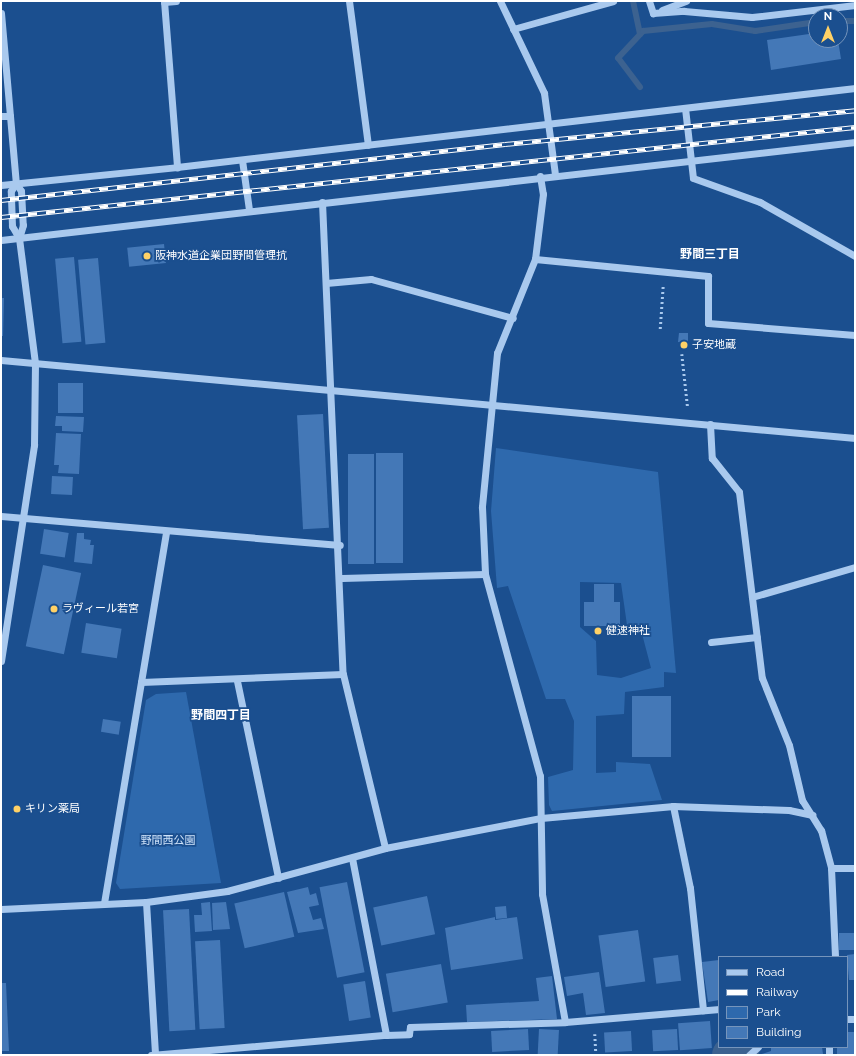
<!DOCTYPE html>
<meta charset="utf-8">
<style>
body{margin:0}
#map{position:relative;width:856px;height:1056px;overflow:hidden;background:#1b4f8f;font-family:Raleway,"Noto Sans JP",sans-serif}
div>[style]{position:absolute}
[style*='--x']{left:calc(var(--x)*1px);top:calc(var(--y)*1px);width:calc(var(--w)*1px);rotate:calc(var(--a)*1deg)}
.green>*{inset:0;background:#2e69ad}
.stream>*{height:6px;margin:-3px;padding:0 3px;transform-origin:3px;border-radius:3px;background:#3c6290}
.river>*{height:39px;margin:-19.5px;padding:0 19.5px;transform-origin:19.5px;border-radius:19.5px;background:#3c6290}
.building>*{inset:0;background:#4478b7;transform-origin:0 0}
.path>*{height:2.5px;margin-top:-1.25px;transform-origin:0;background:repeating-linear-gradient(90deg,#a9c9ee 0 2px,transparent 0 5px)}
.minor>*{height:7px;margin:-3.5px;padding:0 3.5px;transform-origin:3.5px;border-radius:3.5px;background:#a9c9ee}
.rail>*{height:4.5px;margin-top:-2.25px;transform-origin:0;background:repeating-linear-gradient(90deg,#1b4f8f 0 9px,#fff 0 18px);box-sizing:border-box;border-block:1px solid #fff}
.dots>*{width:11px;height:11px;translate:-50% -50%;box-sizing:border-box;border:2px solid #1b4f8f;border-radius:50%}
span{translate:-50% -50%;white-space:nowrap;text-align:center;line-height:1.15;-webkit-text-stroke:3.5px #1b4f8f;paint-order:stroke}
.poi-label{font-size:11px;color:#fff}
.left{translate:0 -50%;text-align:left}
.park-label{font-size:11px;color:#cfe3fa}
.neighbourhood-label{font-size:12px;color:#fff;font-weight:700}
.frame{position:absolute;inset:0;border:2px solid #fff;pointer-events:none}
.legend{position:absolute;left:718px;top:956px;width:130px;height:92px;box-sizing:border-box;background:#1b4f8f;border:1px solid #7695bc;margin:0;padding:5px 7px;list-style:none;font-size:12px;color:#fff}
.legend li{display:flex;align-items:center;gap:8px;height:20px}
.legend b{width:20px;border:1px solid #7695bc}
.north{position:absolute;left:808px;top:8px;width:40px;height:40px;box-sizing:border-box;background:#1b4f8f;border:1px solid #7695bc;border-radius:50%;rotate:0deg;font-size:11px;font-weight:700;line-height:16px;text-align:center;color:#fff}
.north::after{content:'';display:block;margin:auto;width:14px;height:18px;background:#ffd166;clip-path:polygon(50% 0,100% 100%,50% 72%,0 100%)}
</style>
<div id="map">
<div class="green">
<i style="clip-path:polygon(evenodd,496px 448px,658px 472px,676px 673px,664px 672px,664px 687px,625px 692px,624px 714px,596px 716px,596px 773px,616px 772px,616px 762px,650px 764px,662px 800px,552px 811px,549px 805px,548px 777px,573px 770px,574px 721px,565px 699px,546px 699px,508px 586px,497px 588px,491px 511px,496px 448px,580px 582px,621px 583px,627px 625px,641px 630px,651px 668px,621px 678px,597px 675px,596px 641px,580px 627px,580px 582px)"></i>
<i style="clip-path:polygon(186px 692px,221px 883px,120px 889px,116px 883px,146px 700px,156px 694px)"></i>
</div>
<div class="stream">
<i style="--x:633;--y:1;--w:34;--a:78"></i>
<i style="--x:840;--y:21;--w:15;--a:0"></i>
<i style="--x:640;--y:87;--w:36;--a:-127"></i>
<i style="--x:618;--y:58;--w:37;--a:-47"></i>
<i style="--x:643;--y:31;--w:69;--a:-5.8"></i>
<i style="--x:712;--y:24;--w:44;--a:9.2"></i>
<i style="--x:755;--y:31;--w:62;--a:-8.4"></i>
</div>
<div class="river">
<i style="--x:731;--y:1055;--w:12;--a:-42"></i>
</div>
<div class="building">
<i style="clip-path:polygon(816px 33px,816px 40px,838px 40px,841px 59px,771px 70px,767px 40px)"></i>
<i style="left:164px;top:244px;width:19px;height:37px;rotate:84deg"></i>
<i style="left:74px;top:257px;width:85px;height:19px;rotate:85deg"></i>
<i style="left:98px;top:258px;width:85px;height:20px;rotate:85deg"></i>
<i style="clip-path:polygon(1px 298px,4px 298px,3px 336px,1px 336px)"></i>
<i style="clip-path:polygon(679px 333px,688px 333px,688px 343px,678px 342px)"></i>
<i style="left:58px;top:383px;width:25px;height:30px"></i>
<i style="left:323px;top:414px;width:114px;height:26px;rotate:87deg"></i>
<i style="clip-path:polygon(56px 416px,84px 417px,83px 432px,62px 431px,62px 426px,55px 426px)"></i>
<i style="clip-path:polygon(56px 433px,81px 434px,79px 474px,58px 473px,59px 465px,54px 465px)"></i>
<i style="left:376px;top:453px;width:27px;height:110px"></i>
<i style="left:348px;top:454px;width:26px;height:110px"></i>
<i style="left:52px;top:476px;width:21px;height:18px;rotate:3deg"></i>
<i style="left:44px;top:529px;width:25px;height:25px;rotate:9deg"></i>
<i style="clip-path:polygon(77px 533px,84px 533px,84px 539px,91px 540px,90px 545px,94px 545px,92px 564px,74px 562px)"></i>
<i style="left:43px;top:565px;width:39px;height:83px;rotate:12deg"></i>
<i style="clip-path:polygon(594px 584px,614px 584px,614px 602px,620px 602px,620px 626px,584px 626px,584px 602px,594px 602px)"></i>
<i style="left:86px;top:623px;width:36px;height:30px;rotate:9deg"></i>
<i style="left:632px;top:696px;width:39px;height:61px"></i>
<i style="left:103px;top:719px;width:18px;height:13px;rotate:9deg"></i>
<i style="left:347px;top:882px;width:92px;height:28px;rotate:79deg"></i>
<i style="clip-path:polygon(308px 887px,310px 895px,316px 893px,319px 905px,309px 907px,313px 920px,321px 918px,324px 929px,298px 933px,287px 892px)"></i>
<i style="left:284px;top:892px;width:46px;height:51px;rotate:77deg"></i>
<i style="left:427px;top:896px;width:39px;height:55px;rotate:78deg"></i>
<i style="clip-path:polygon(210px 902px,212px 931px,195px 932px,194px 915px,202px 915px,201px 903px)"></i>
<i style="clip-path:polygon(226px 902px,230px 929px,213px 930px,212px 903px)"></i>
<i style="left:506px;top:906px;width:12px;height:11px;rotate:85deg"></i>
<i style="left:189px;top:909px;width:121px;height:26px;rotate:87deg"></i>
<i style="clip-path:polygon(495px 917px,495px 920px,517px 917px,523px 959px,451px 970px,445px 928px)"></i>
<i style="left:638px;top:930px;width:52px;height:40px;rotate:82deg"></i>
<i style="left:855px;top:933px;width:17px;height:16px;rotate:90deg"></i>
<i style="left:220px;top:940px;width:88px;height:25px;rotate:87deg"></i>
<i style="clip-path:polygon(855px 954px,855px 980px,849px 980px,847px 955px)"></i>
<i style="left:678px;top:955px;width:26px;height:25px;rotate:83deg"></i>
<i style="clip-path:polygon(719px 960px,719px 1000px,708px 1002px,702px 962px)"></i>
<i style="left:441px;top:964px;width:39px;height:56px;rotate:80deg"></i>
<i style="clip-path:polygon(599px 972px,605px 1013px,586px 1015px,583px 993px,567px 996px,564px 977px)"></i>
<i style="clip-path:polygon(552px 976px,557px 1019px,467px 1022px,466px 1005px,539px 1001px,536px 978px)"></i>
<i style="left:365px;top:981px;width:37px;height:22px;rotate:81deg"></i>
<i style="clip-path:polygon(1px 983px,6px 983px,9px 1051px,1px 1051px)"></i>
<i style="left:710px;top:1021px;width:27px;height:32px;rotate:86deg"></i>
<i style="left:528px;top:1029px;width:21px;height:37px;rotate:87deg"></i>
<i style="left:539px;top:1029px;width:20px;height:26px;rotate:3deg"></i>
<i style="left:677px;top:1029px;width:21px;height:25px;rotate:87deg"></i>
<i style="left:631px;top:1031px;width:20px;height:27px;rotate:87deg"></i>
<i style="clip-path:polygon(847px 1032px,855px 1032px,855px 1055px,837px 1055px,837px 1047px,847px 1047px)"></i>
<i style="clip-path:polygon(771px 1047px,822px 1047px,823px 1054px,759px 1055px,771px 1051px)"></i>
</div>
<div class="path">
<i style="--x:660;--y:329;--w:44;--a:-86.1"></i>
<i style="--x:682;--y:354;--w:55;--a:83.8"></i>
<i style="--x:595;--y:1034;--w:21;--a:87"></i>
</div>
<div class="minor">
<i style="--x:164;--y:1;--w:167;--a:85.5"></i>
<i style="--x:349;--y:1;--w:145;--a:82.5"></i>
<i style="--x:500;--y:1;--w:102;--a:64.4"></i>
<i style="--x:544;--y:93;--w:82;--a:82.3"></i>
<i style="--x:649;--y:1;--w:13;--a:72"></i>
<i style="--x:653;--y:13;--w:31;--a:-4"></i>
<i style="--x:684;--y:11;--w:68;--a:5"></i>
<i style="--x:752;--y:17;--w:104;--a:-6.6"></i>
<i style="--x:164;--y:2;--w:12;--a:-5"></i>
<i style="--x:662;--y:10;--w:26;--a:-21"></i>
<i style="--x:1;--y:13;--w:171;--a:85"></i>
<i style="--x:16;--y:183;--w:9;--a:58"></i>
<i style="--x:21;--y:191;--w:34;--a:87"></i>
<i style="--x:23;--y:225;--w:14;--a:107"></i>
<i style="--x:513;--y:29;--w:104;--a:-15.6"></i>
<i style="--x:685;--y:108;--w:70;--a:83.5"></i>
<i style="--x:693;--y:178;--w:71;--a:19.7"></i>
<i style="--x:760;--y:202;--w:109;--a:29.6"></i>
<i style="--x:1;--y:116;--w:9;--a:0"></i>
<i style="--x:242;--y:160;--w:50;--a:82"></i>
<i style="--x:540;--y:176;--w:18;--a:81"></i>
<i style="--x:543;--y:194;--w:65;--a:97"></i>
<i style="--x:535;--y:259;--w:101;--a:112"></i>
<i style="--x:497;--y:353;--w:155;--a:95.6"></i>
<i style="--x:482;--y:507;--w:67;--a:87.4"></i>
<i style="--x:485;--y:574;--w:209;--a:74.8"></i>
<i style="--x:540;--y:776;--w:118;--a:89"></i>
<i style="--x:542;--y:894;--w:130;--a:79.8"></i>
<i style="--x:565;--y:1022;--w:155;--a:-4.8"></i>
<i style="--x:1;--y:185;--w:177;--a:-5.8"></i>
<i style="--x:177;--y:167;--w:683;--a:-6.65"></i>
<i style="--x:322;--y:202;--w:472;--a:87.5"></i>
<i style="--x:343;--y:674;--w:179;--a:76.4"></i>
<i style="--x:1;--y:240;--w:860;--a:-6.55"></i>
<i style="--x:535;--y:259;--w:174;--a:5.6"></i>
<i style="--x:708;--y:276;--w:47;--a:90"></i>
<i style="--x:708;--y:323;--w:147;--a:4.7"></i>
<i style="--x:326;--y:283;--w:45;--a:-5.1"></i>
<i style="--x:371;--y:279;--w:147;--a:15.4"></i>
<i style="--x:1;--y:360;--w:858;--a:5.22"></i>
<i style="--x:710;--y:424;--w:34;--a:87"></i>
<i style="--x:712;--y:458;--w:43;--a:51.5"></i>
<i style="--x:739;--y:492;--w:187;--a:83"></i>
<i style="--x:762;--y:678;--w:72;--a:68.1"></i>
<i style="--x:789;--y:745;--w:57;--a:76.7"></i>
<i style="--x:802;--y:800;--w:36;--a:58"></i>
<i style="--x:821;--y:830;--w:39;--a:75"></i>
<i style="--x:831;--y:868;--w:89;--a:87.4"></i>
<i style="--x:1;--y:516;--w:340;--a:4.9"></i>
<i style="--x:342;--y:578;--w:143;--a:-1.6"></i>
<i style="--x:752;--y:597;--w:107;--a:-16.2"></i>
<i style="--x:711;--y:642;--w:46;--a:-6.2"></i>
<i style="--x:1;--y:661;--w:219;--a:-81.3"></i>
<i style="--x:34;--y:445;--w:82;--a:-89.3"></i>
<i style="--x:35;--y:363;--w:126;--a:-97.3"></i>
<i style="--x:19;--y:238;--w:14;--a:-120"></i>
<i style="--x:12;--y:226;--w:35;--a:-92"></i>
<i style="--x:11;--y:191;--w:9;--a:-58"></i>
<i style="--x:237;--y:681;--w:201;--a:78.2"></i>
<i style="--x:141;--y:682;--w:202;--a:-2.3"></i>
<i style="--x:673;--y:806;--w:84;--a:78.3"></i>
<i style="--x:690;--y:888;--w:123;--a:83.9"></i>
<i style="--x:352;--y:858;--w:180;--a:79.1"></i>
<i style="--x:386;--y:1035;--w:23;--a:-2"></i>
<i style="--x:409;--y:1034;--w:7;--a:-82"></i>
<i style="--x:410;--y:1027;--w:155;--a:-1.8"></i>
<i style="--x:831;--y:868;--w:24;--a:0"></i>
<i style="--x:146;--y:902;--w:153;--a:86.6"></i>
<i style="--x:104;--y:903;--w:376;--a:-80.5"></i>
<i style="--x:1;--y:909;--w:145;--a:-2.8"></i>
<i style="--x:146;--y:902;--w:82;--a:-7.7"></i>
<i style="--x:227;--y:891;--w:164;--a:-15.2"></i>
<i style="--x:385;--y:848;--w:159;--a:-10.9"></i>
<i style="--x:541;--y:818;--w:133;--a:-5.2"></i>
<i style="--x:673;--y:806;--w:116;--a:2"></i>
<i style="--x:789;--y:810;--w:24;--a:12"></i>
<i style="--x:847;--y:1019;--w:8;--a:0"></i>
<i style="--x:829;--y:1047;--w:8;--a:90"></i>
<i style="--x:151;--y:1055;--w:236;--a:-4.9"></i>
<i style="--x:749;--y:1055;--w:12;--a:-42"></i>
</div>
<div class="rail">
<i style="--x:1;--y:200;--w:507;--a:-6.34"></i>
<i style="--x:505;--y:144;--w:352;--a:-5.5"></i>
<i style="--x:1;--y:217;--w:859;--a:-6.02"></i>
</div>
<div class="dots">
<i style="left:147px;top:256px;background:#ffd166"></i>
<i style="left:684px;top:345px;background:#ffd166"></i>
<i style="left:54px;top:609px;background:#ffd166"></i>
<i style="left:598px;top:631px;background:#ffd166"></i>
<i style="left:17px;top:809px;background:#ffd166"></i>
</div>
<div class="poi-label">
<span class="left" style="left:155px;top:256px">阪神水道企業団野間管理抗</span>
<span class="left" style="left:692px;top:345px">子安地蔵</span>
<span class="left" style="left:62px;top:609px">ラヴィール若宮</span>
<span class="left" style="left:606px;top:631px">健速神社</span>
<span class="left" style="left:25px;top:809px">キリン薬局</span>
</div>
<div class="park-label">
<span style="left:168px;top:841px">野間西公園</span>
</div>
<div class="neighbourhood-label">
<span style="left:710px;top:255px">野間三丁目</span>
<span style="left:221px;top:716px">野間四丁目</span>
</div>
<div class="frame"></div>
<ul class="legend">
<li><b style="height:5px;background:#a9c9ee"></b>Road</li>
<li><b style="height:5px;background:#fff"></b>Railway</li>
<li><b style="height:11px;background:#2e69ad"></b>Park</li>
<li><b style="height:11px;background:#4478b7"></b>Building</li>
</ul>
<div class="north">N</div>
</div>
